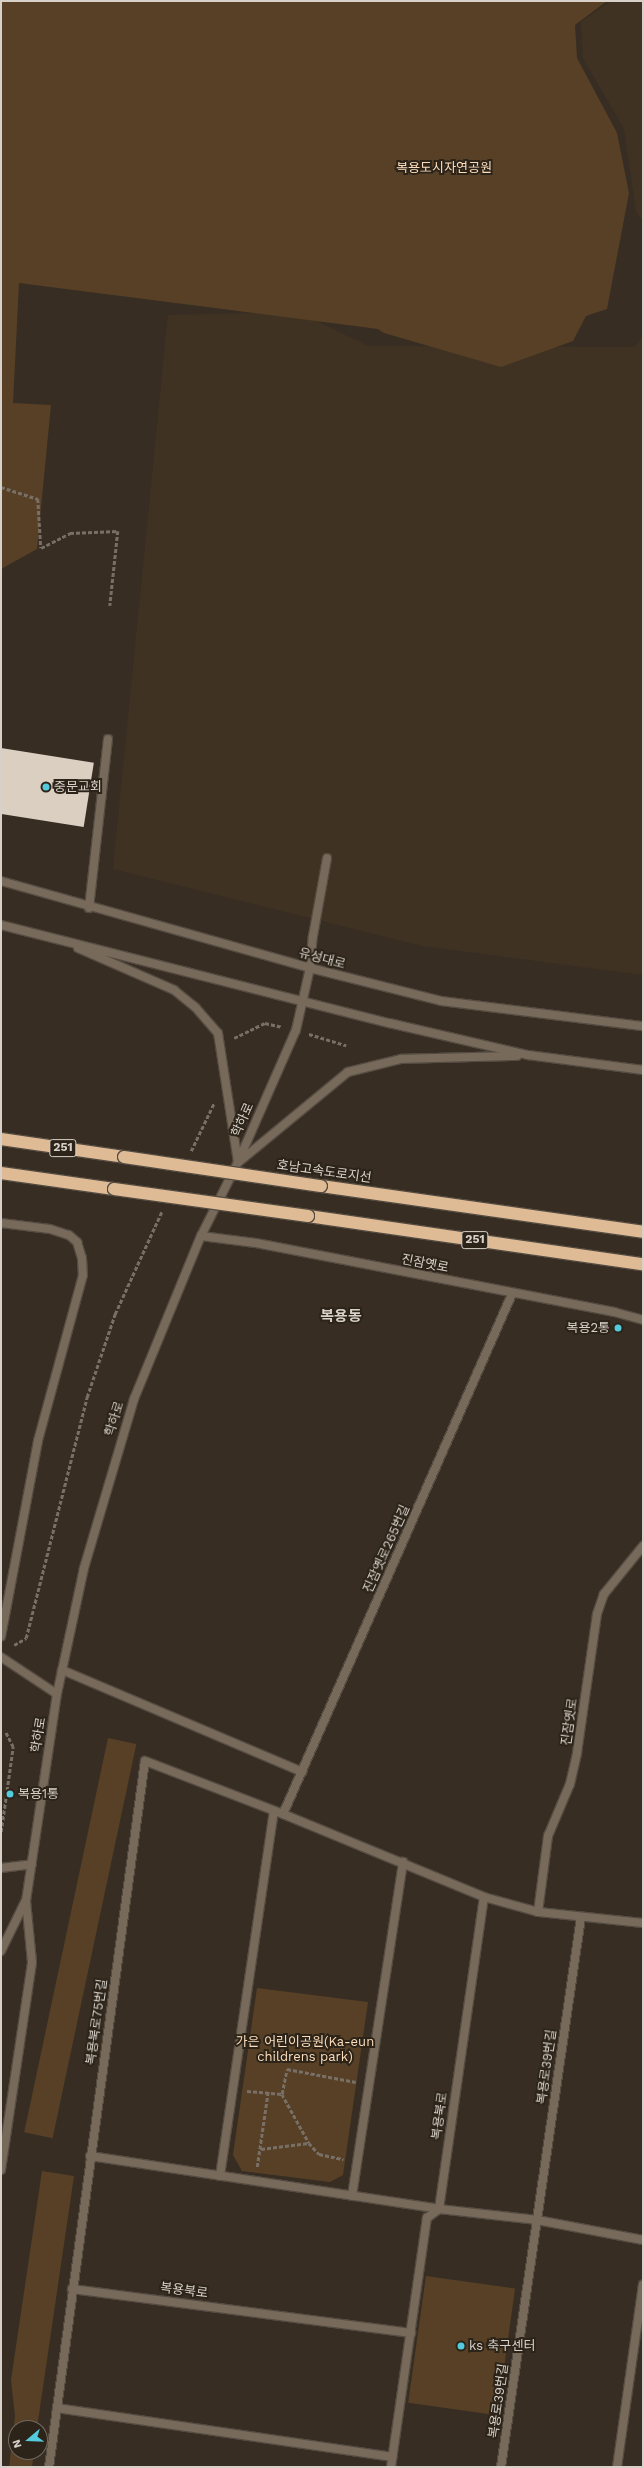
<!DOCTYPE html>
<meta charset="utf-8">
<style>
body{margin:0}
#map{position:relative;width:644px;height:2468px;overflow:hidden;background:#372d23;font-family:"Work Sans","Noto Sans KR",sans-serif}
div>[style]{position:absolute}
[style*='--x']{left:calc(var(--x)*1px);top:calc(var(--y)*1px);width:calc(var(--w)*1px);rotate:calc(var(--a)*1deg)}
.built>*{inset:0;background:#403222}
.green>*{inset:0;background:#574026;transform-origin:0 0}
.building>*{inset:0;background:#dbcfc1;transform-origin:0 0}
.path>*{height:2.5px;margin-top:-1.25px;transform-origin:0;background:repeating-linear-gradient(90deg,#786f67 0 4px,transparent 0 6px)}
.roads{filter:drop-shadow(1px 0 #544b41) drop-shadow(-1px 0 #544b41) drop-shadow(0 1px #544b41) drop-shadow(0 -1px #544b41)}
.service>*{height:8px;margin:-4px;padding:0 4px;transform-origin:4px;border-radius:4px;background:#786a5b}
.minor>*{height:8px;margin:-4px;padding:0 4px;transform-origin:4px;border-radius:4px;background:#786a5b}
.tertiary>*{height:8px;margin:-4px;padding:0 4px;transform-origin:4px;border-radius:4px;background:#786a5b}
.motorway>*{height:12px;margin:-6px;padding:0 6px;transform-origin:6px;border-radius:6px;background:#debb94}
.bridges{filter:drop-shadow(1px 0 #544b41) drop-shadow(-1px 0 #544b41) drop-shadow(0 1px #544b41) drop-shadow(0 -1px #544b41)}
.motorway-bridge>*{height:12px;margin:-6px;padding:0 6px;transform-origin:6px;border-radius:6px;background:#debb94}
.dots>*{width:11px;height:11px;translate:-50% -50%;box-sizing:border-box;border:2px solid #2d2419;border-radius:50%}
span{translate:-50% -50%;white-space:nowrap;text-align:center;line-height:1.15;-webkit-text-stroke:4px #2d2419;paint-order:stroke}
.shield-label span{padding:1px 3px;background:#2d2419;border:1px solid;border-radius:3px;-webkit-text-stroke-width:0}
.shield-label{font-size:12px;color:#d7d1ca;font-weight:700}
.park-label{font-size:13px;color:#fcddbb}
.poi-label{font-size:13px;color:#d7d1ca}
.left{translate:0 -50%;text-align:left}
.right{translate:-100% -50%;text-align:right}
.street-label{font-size:13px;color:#d7d1ca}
.quarter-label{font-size:15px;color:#d7d1ca;font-weight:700}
.frame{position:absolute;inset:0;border:2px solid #d7d1ca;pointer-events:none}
.north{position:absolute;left:8px;top:2420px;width:40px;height:40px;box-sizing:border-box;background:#2d2419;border:1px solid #716960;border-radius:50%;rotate:251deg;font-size:11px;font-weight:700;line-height:16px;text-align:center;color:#d7d1ca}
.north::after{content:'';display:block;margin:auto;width:14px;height:18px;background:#54cadd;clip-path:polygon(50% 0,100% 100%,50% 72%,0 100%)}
</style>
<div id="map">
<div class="built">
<i style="clip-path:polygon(611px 1px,643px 1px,643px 221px,636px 212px,624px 129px,583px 58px,581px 22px)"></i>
<i style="clip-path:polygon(298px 312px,368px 346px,635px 347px,643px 335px,643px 975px,423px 946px,113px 869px,168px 315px)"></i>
</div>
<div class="green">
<i style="clip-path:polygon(1px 1px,607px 1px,575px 25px,577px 58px,617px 133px,629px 193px,607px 309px,586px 316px,573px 341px,501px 367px,384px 333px,378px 329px,19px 283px,13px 403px,51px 405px,37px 549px,1px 569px)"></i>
<i style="left:108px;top:1738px;width:29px;height:403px;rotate:12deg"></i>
<i style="clip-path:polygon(257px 1988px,368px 2002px,343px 2175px,330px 2182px,242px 2171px,233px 2155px)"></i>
<i style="clip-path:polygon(42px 2171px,74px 2176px,37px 2428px,16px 2428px,16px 2452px,34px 2452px,32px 2467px,9px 2467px,15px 2416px,11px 2380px)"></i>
<i style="left:426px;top:2276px;width:90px;height:128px;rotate:8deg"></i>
</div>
<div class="building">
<i style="left:1px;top:748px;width:94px;height:65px;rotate:9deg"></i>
</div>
<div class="path">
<i style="--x:1;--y:487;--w:39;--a:18"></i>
<i style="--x:38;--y:499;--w:49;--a:86.5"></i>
<i style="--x:41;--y:548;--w:33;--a:-27"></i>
<i style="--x:70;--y:533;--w:48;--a:-2.4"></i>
<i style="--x:118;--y:531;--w:75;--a:96.1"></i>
<i style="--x:309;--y:1034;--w:39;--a:17"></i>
<i style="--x:234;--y:1038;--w:34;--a:-26"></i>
<i style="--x:265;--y:1023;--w:17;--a:13"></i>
<i style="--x:191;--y:1151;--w:53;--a:-64.4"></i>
<i style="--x:14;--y:1645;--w:14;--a:-30"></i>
<i style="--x:26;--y:1638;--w:249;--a:-75.8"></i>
<i style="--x:87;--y:1397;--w:88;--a:-71.4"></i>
<i style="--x:115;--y:1314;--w:113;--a:-65.5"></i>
<i style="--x:1;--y:1832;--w:86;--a:-82"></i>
<i style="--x:13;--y:1747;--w:18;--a:-117"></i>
<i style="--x:247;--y:2091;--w:35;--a:5"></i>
<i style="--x:282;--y:2094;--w:56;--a:61.1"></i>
<i style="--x:309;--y:2143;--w:15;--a:48"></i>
<i style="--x:319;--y:2154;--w:25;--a:12"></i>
<i style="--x:282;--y:2094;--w:25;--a:-79"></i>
<i style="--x:287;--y:2069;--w:70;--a:10.7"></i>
<i style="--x:261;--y:2149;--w:48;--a:-7.1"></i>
<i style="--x:257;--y:2167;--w:76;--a:-81.7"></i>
</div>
<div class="roads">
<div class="service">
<i style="--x:89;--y:908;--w:170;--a:-83.6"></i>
<i style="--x:310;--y:968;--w:32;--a:-85"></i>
<i style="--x:313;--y:936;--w:79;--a:-79.8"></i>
<i style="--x:1;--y:1868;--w:31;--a:-7"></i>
</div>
<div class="minor">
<i style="--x:1;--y:1223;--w:49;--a:7"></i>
<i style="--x:50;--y:1229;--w:20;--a:18"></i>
<i style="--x:69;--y:1235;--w:11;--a:41"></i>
<i style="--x:77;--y:1242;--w:17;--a:73"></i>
<i style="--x:82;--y:1258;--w:17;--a:87"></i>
<i style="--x:83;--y:1275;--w:172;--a:105.2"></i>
<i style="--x:38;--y:1441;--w:199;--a:100.7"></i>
<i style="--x:201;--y:1236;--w:55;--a:7.3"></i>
<i style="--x:256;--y:1243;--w:365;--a:10.9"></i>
<i style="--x:614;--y:1312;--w:30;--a:15"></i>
<i style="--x:1;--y:1657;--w:67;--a:33.5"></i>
<i style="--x:62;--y:1670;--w:261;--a:23"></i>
<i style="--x:283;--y:1814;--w:568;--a:-66.23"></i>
<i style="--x:538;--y:1912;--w:77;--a:-82.5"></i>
<i style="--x:548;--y:1836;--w:56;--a:-67.1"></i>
<i style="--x:570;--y:1784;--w:32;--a:-77"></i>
<i style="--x:577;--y:1753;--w:140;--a:-81.8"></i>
<i style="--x:597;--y:1614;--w:21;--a:-71"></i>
<i style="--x:604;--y:1594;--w:62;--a:-50.9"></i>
<i style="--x:90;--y:2156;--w:353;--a:8.6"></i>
<i style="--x:439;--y:2209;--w:99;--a:6.4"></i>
<i style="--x:537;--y:2220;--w:108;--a:10.7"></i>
<i style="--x:220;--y:2176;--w:369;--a:-81.6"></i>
<i style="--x:352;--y:2196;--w:338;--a:-81.3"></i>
<i style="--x:72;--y:2289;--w:342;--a:7.4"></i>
<i style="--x:57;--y:2408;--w:339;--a:8.3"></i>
<i style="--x:49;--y:2467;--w:712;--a:-82.26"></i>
<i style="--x:145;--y:1761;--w:148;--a:21"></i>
<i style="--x:283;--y:1814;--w:217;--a:22.4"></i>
<i style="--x:484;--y:1897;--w:56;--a:15.5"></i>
<i style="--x:538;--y:1912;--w:106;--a:6"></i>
<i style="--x:391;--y:2467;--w:252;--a:-81.8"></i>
<i style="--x:427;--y:2218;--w:15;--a:-37"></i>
<i style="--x:439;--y:2209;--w:315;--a:-81.8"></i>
<i style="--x:501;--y:2467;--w:556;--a:-81.72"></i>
<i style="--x:617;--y:2467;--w:184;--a:-81.9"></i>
</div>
<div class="tertiary">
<i style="--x:1;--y:881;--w:321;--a:15.7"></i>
<i style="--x:310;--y:968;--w:135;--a:14.1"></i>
<i style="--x:441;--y:1001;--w:204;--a:7.1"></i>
<i style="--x:1;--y:925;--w:400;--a:14.2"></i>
<i style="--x:389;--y:1023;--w:143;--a:13"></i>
<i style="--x:528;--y:1055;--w:116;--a:7.4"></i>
<i style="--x:78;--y:948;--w:105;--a:23.6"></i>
<i style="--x:174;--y:990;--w:28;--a:39"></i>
<i style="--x:196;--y:1008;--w:33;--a:49"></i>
<i style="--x:218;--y:1033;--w:131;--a:81.2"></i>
<i style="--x:240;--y:1161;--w:140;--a:-39.5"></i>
<i style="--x:348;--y:1072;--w:55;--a:-13.8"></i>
<i style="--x:401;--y:1059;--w:116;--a:-1.5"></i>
<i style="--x:1;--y:1951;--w:55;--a:-63.9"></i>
<i style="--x:1;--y:2170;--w:210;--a:-81.5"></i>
<i style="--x:32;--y:1962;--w:61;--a:-95.6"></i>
<i style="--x:26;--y:1901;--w:209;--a:-81.5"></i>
<i style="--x:57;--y:1694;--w:129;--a:-77.9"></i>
<i style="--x:84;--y:1568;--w:176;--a:-73.5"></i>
<i style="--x:134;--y:1399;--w:176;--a:-67.7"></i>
<i style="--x:201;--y:1236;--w:83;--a:-63.4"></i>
<i style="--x:238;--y:1162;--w:144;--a:-66.3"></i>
<i style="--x:296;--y:1030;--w:64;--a:-77.3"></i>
</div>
<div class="motorway">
<i style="--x:1;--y:1139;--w:124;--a:8.3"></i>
<i style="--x:1;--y:1173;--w:114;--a:8.1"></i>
<i style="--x:321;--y:1186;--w:325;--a:8.1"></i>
<i style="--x:308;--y:1216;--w:338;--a:8.2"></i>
</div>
</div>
<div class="bridges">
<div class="motorway-bridge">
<i style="--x:124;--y:1157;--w:199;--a:8.4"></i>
<i style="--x:114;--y:1189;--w:196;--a:7.9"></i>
</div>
</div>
<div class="dots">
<i style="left:46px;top:787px;background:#54cadd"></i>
<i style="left:618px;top:1328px;background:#54cadd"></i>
<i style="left:10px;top:1794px;background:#54cadd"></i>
<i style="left:461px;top:2346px;background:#54cadd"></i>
</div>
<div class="shield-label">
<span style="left:63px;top:1148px">251</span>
<span style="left:475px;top:1240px">251</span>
</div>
<div class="park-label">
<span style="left:444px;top:168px">복용도시자연공원</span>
<span style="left:305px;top:2050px">가은 어린이공원(Ka-eun<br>childrens park)</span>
</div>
<div class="poi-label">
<span class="left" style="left:54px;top:787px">중문교회</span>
<span class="right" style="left:610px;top:1328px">복용2통</span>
<span class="left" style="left:18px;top:1794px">복용1통</span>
<span class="left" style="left:469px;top:2346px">ks 축구센터</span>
</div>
<div class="street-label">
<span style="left:322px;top:959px;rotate:15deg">유성대로</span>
<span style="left:243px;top:1120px;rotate:-66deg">학하로</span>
<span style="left:324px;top:1172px;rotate:8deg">호남고속도로지선</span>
<span style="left:425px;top:1264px;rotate:11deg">진잠옛로</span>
<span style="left:115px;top:1419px;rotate:-73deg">학하로</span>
<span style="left:387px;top:1549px;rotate:-66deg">진잠옛로265번길</span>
<span style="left:570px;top:1722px;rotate:-82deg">진잠옛로</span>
<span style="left:39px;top:1735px;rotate:-81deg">학하로</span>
<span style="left:97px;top:2022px;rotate:-82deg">복용북로75번길</span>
<span style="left:547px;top:2067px;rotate:-82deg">복용로39번길</span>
<span style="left:440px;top:2116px;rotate:-82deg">복용북로</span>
<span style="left:184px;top:2291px;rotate:7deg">복용북로</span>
<span style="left:499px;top:2401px;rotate:-82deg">복용로39번길</span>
</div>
<div class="quarter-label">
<span style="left:341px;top:1317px">복용동</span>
</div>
<div class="frame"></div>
<div class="north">N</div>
</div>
